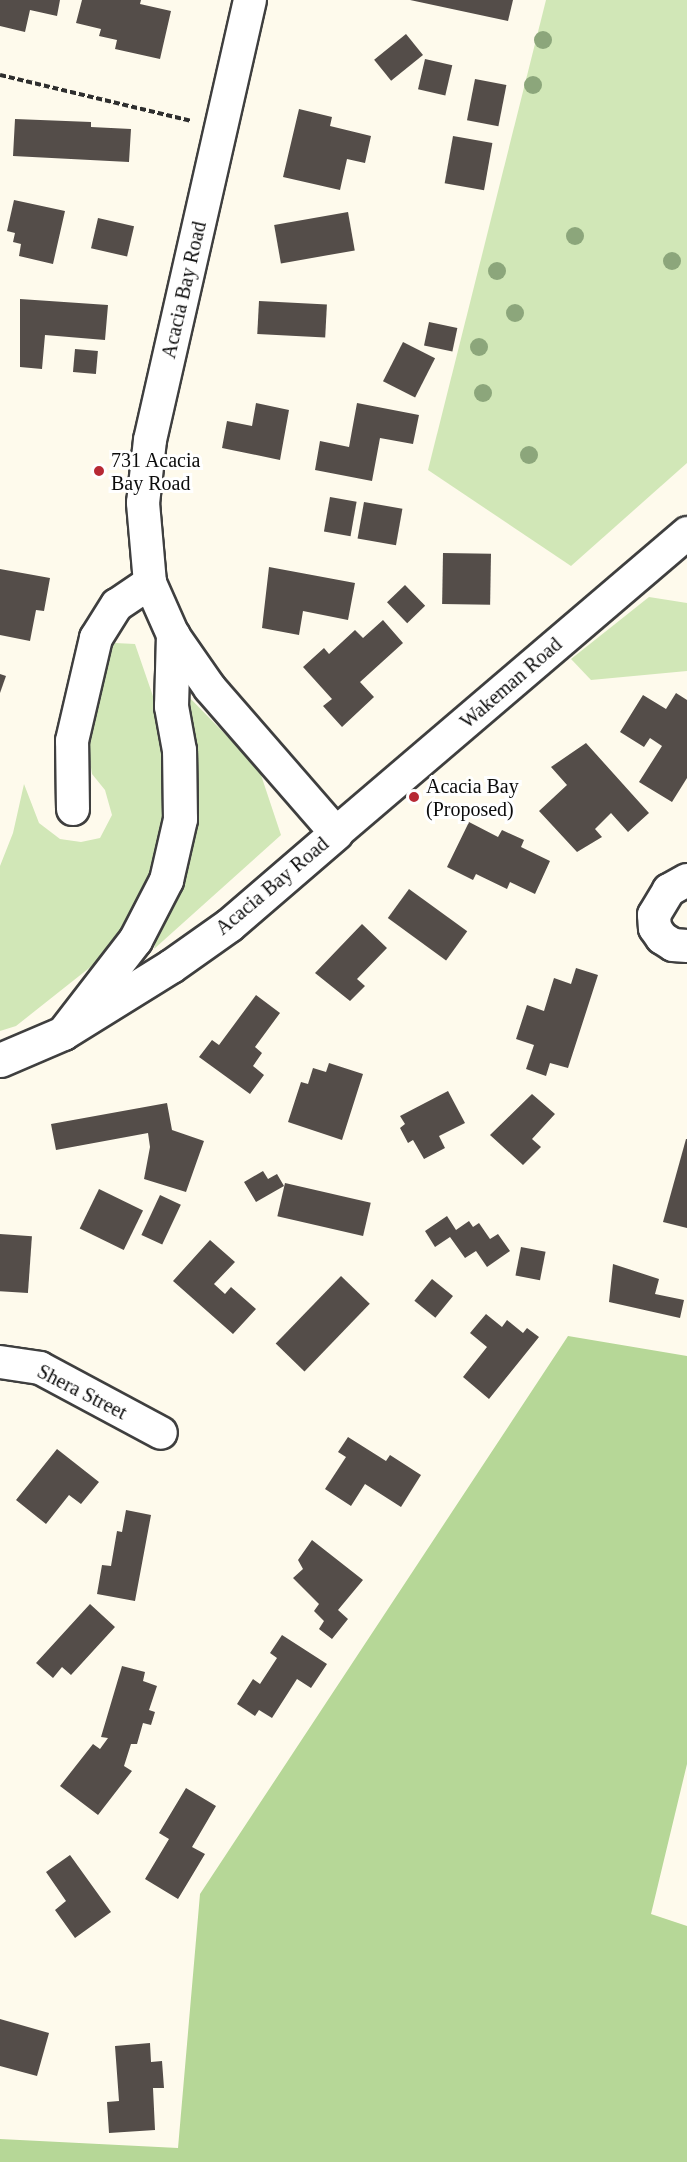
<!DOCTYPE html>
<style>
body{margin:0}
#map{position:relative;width:687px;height:2162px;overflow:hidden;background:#fefaec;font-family:"Times New Roman",serif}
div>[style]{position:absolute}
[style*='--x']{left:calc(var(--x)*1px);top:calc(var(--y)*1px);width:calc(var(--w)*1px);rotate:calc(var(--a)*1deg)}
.green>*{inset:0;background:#d1e7b7}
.forest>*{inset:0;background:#b6d797}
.building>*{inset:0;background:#544d49;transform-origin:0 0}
.path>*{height:4px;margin-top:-2px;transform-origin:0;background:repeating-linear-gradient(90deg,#2e2e2e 0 6px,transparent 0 9px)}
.roads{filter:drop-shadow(2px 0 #3f3f3f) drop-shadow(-2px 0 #3f3f3f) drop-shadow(0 2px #3f3f3f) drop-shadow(0 -2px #3f3f3f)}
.minor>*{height:32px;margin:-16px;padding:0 16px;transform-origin:16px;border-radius:16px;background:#fff}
.tertiary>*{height:33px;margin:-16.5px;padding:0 16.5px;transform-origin:16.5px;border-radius:16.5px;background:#fff}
.trees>*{width:18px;height:18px;margin:-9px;border-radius:50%;background:#8ca67b}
.dots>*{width:16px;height:16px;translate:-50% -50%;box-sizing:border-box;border:3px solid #fff;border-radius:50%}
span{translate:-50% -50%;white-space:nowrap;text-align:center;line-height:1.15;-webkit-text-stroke:6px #fff;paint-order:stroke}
.street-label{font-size:20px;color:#0c0c0c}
.poi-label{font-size:20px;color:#0c0c0c}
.left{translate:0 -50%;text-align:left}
</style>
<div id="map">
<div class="green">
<i style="clip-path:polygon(546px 0,687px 0,687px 463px,571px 566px,428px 470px)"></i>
<i style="clip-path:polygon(649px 597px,687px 603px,687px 671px,591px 680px,571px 659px)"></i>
<i style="clip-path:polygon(115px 643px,135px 644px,167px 737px,162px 821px,140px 908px,93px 965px,16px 1026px,0 1031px,0 866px,13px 833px,24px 784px,39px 823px,60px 839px,81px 842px,100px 838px,112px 815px,105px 790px,92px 774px,88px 749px,100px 663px)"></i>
<i style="clip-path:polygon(187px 695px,259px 769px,281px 835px,154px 949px,196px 774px)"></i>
</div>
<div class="forest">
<i style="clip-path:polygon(568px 1336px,687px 1356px,687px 1764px,651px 1914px,687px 1926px,687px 2162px,0 2162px,0 2139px,178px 2148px,200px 1894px)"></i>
</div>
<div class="building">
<i style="clip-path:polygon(0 0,60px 0,57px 16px,30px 10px,25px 32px,0 26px)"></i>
<i style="clip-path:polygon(82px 0,141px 0,140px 4px,171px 11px,160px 59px,115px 49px,117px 40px,99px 36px,101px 29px,76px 23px)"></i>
<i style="clip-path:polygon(410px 0,513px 0,508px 21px)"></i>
<i style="left:406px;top:34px;width:27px;height:41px;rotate:51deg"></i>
<i style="left:425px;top:59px;width:28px;height:31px;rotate:13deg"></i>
<i style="left:475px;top:79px;width:32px;height:42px;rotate:11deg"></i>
<i style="clip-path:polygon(299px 109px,332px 117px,330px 126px,371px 136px,365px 163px,347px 159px,340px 190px,283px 177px)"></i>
<i style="clip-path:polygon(15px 119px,91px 122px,91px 127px,131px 129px,129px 162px,13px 156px)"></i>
<i style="left:453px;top:136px;width:40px;height:48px;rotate:10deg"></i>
<i style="clip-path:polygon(14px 200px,65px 211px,53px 264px,19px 256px,21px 244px,13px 242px,15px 233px,7px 231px)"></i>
<i style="left:348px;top:212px;width:39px;height:75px;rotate:80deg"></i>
<i style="left:98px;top:218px;width:37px;height:31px;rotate:13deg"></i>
<i style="clip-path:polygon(20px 299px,108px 305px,105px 340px,45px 335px,42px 369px,20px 367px)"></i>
<i style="left:259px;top:301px;width:68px;height:33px;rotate:3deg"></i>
<i style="left:429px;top:322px;width:29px;height:24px;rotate:12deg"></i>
<i style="left:403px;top:342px;width:36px;height:44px;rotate:27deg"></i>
<i style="left:75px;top:349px;width:23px;height:23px;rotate:5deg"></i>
<i style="clip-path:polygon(256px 403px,289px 410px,280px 460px,222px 448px,227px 421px,252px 426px)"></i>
<i style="clip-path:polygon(357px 403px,419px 415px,413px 444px,380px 438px,372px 481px,315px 470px,320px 441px,349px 447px)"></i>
<i style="left:330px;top:497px;width:27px;height:35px;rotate:10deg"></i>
<i style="left:364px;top:502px;width:39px;height:37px;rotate:10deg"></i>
<i style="left:443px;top:553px;width:48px;height:51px;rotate:1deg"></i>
<i style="clip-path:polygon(269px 567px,355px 583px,348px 620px,303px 611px,299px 635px,262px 628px)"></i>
<i style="clip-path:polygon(0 569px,50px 578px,44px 611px,36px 610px,30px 641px,0 635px)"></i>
<i style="left:405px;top:585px;width:29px;height:25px;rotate:46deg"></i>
<i style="clip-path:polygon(383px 620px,403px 643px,360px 682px,374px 697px,342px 727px,323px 706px,332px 699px,303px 667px,324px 648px,329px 654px,355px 630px,363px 638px)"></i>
<i style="clip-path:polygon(0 674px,6px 676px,0 693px)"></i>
<i style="clip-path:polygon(676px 693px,687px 700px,687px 778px,672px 802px,639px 782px,662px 746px,650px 738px,644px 747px,620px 732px,643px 695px,666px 709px)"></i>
<i style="clip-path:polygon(586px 743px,649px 813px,628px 832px,611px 813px,595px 829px,602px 837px,577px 852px,539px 811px,567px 785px,551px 767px)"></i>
<i style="clip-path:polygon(469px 822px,498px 837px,502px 830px,524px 840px,521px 847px,550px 861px,535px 894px,510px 882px,507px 889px,476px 874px,473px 880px,447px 867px)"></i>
<i style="left:409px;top:889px;width:72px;height:36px;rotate:36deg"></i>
<i style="clip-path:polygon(362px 924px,387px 948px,357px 979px,365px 986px,350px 1001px,315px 973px)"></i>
<i style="clip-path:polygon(576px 968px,598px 975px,568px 1068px,550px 1063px,546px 1076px,526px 1069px,534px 1045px,516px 1039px,527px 1005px,544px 1011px,554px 978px,571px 984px)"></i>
<i style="clip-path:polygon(256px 995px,280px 1013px,255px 1047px,262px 1053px,253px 1066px,264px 1075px,250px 1094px,199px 1057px,212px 1040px,219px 1045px)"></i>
<i style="clip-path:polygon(329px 1063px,363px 1074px,342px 1140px,288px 1122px,301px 1082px,308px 1084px,313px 1068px,326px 1072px)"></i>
<i style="clip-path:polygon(448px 1091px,465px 1123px,439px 1136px,445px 1148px,424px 1159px,413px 1140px,408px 1143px,400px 1128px,405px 1124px,400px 1116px)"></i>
<i style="clip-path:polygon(532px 1094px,555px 1114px,532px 1139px,541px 1147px,523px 1165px,490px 1135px)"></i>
<i style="clip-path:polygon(167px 1103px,172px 1130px,204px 1141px,186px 1192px,144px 1179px,150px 1147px,148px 1133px,56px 1150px,51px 1124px)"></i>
<i style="clip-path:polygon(686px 1139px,687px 1139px,687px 1228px,663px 1222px)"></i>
<i style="clip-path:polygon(263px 1171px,268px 1179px,277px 1174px,284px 1186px,256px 1202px,244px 1182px)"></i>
<i style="left:285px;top:1183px;width:88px;height:34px;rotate:13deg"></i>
<i style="left:99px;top:1189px;width:49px;height:44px;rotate:26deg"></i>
<i style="left:160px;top:1195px;width:23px;height:44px;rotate:25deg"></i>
<i style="clip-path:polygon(447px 1216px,456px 1230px,469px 1221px,473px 1227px,479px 1223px,490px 1239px,498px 1234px,510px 1251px,487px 1267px,476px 1251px,465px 1258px,450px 1237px,435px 1247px,425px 1231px)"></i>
<i style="left:0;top:1234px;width:32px;height:57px;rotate:4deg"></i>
<i style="clip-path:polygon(210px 1240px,235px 1262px,214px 1284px,225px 1294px,231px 1287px,256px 1309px,233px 1334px,173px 1281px)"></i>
<i style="left:521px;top:1247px;width:25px;height:29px;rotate:11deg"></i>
<i style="clip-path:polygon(613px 1264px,659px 1279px,655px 1294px,684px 1300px,680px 1318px,609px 1302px)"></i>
<i style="left:341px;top:1276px;width:40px;height:94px;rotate:44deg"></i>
<i style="left:432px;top:1279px;width:27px;height:28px;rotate:39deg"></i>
<i style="clip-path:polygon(486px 1314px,502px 1327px,507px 1320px,523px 1333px,527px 1328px,539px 1337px,489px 1399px,463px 1377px,487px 1347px,470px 1333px)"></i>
<i style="clip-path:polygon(348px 1437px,386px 1461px,390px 1455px,421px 1475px,401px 1507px,365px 1484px,351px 1506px,325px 1489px,346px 1457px,338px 1452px)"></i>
<i style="clip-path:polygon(57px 1449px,99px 1482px,81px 1504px,69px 1495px,46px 1524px,16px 1500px)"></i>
<i style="clip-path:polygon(126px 1510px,151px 1515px,135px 1601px,97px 1594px,102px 1565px,111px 1566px,117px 1531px,122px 1532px)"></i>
<i style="clip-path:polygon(312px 1540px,363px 1580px,338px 1610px,348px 1619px,332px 1639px,319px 1629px,324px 1621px,314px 1611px,319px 1604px,293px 1578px,303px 1569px,298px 1560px)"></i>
<i style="clip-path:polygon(90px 1604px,115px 1627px,71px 1675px,62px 1667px,53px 1678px,36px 1663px)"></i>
<i style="clip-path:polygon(282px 1635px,327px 1664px,311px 1688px,297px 1679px,272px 1718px,259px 1710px,255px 1716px,237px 1704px,253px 1679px,260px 1684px,277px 1658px,270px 1653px)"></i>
<i style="clip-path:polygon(122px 1666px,145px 1672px,143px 1681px,157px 1686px,149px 1710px,155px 1712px,151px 1725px,143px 1723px,137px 1744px,131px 1744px,124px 1766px,132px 1771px,98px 1815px,60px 1786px,93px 1744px,100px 1749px,108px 1738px,101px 1737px)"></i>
<i style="clip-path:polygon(186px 1788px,216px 1806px,192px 1847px,205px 1854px,178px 1899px,145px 1879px,169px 1839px,159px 1833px)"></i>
<i style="clip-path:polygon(70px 1855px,111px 1912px,75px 1938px,55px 1910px,66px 1901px,46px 1872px)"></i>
<i style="clip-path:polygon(0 2019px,49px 2033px,37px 2076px,0 2066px)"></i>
<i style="clip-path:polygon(150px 2043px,151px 2062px,162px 2061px,164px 2088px,153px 2088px,155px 2130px,109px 2133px,107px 2102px,119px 2101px,115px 2046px)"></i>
</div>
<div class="path">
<i style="--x:0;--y:75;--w:197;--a:13.5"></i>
</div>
<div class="roads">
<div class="minor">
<i style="--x:250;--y:0;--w:451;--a:102.8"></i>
<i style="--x:150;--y:440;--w:63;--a:96.3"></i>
<i style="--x:143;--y:503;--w:80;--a:85"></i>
<i style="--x:150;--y:583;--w:57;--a:66.1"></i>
<i style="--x:173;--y:635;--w:65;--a:55.1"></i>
<i style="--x:210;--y:688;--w:192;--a:49"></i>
<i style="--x:336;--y:833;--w:462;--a:-40.5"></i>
<i style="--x:73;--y:809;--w:68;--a:-90.8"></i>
<i style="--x:72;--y:741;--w:106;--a:-76.9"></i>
<i style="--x:96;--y:638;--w:39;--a:-58"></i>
<i style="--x:117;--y:605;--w:40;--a:-34"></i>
<i style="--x:687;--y:880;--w:21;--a:151"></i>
<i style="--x:669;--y:890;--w:29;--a:121"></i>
<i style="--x:654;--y:915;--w:13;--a:86"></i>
<i style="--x:655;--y:928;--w:12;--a:55"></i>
<i style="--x:662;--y:938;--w:13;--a:32"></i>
<i style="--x:673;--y:945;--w:14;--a:4"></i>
<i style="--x:0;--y:1362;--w:40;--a:8.5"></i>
<i style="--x:40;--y:1368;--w:137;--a:28.2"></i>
</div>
<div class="tertiary">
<i style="--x:63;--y:1033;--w:118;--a:-52.3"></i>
<i style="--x:135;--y:940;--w:68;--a:-62.7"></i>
<i style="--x:166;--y:880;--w:63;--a:-77.1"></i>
<i style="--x:180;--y:819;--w:69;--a:-90.8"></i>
<i style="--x:179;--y:750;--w:45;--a:-100.3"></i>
<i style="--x:171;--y:706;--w:71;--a:-88.4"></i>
<i style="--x:0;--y:1060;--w:69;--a:-23.2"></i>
<i style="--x:63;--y:1033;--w:127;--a:-31.8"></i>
<i style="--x:171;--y:966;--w:71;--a:-35.3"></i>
<i style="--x:229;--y:925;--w:141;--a:-40.7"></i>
</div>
</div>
<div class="trees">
<i style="left:543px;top:40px"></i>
<i style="left:533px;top:85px"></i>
<i style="left:575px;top:236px"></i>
<i style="left:672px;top:261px"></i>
<i style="left:497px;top:271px"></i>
<i style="left:515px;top:313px"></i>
<i style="left:479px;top:347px"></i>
<i style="left:483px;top:393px"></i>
<i style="left:529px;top:455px"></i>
</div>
<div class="dots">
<i style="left:99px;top:471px;background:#b72934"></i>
<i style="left:414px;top:797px;background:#b72934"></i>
</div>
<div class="street-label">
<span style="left:184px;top:290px;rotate:-77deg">Acacia Bay Road</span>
<span style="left:511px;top:683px;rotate:-41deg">Wakeman Road</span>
<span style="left:272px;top:886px;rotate:-40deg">Acacia Bay Road</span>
<span style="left:82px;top:1392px;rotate:27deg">Shera Street</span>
</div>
<div class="poi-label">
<span class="left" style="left:111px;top:472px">731 Acacia<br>Bay Road</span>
<span class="left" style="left:426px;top:798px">Acacia Bay<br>(Proposed)</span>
</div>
</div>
